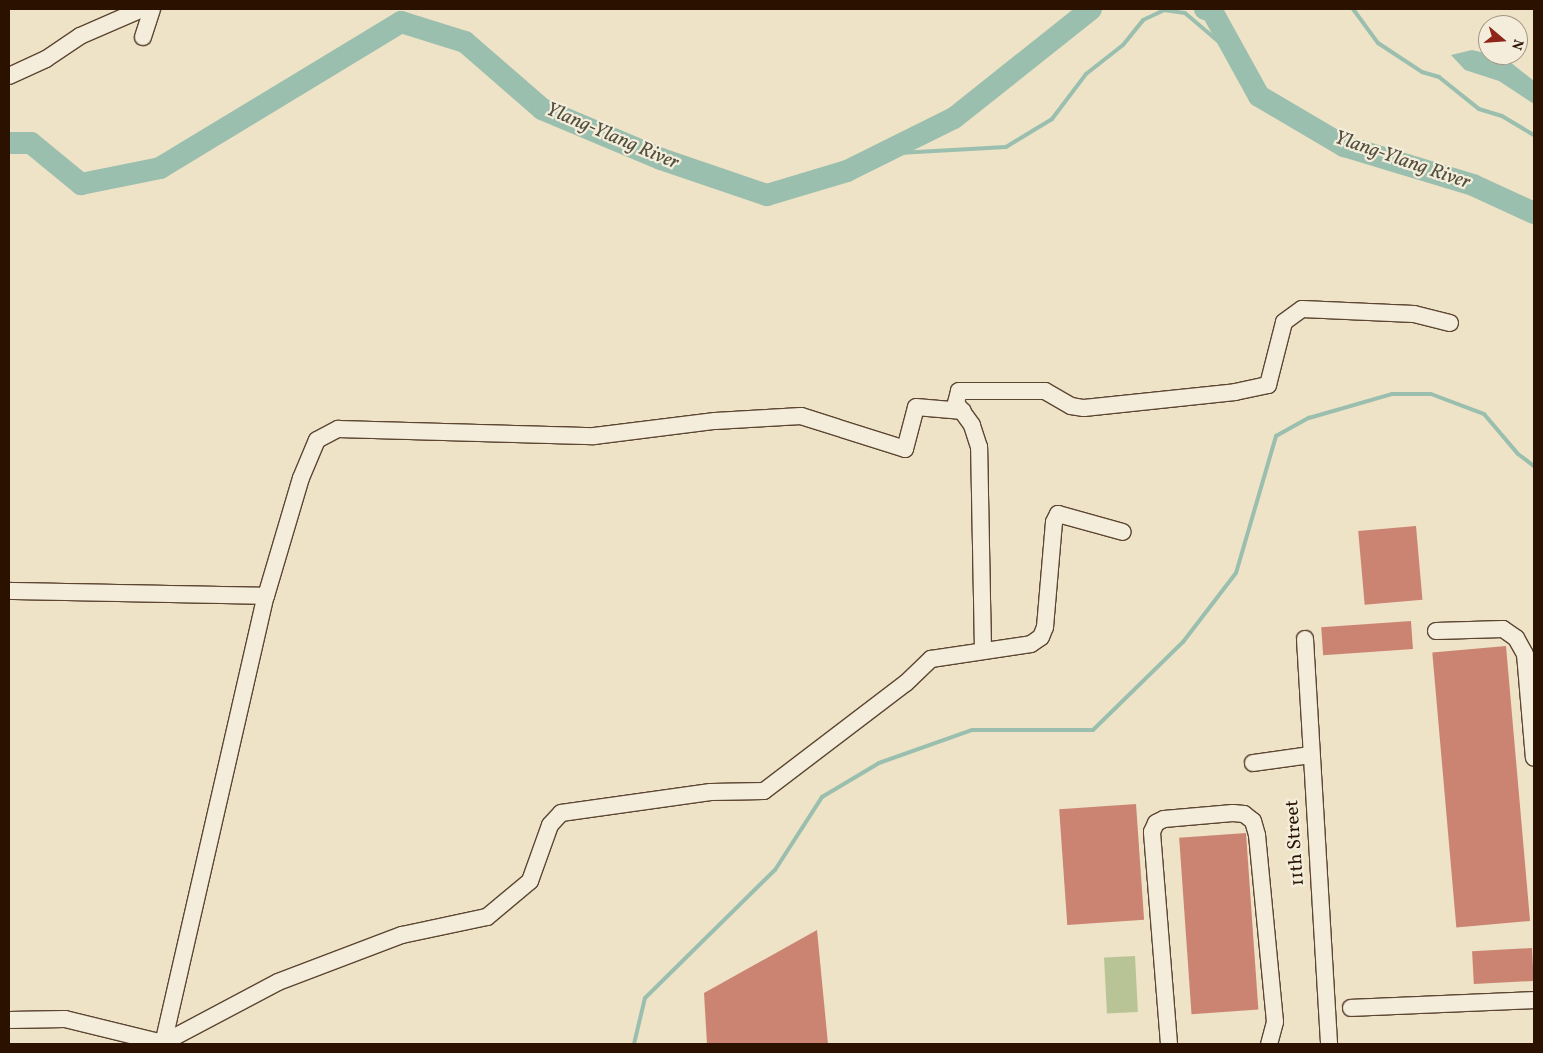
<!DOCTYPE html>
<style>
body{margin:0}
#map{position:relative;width:1543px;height:1053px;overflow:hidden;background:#eee3c7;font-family:Vollkorn,serif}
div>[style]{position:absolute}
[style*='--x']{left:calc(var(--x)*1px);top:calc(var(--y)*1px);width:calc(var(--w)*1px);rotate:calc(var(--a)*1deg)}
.green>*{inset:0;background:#b9c496;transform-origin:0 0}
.water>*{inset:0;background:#9bbfae}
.stream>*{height:4px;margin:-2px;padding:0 2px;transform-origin:2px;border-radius:2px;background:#9bbfae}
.river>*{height:22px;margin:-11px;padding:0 11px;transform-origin:11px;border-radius:11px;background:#9bbfae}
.building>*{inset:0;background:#cb8472;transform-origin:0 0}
.roads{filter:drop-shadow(1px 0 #5c4632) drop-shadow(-1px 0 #5c4632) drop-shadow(0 1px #5c4632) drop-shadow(0 -1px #5c4632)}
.minor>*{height:16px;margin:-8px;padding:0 8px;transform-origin:8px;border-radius:8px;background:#f4eddb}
span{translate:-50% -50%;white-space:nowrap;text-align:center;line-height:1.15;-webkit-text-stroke:4.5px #f4eddb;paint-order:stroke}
.street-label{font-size:19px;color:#2b1200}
.water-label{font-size:20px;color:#524f3d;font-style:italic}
.frame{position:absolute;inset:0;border:10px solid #2b1200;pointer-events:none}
.north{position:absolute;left:1478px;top:15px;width:50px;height:50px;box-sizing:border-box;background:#f4eddb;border:1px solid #a49583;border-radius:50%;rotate:108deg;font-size:14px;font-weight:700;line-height:20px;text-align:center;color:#2b1200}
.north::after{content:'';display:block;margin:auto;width:18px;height:22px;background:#8f2418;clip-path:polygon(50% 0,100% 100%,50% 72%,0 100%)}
</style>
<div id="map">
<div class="green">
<i style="left:1135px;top:956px;width:56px;height:31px;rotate:87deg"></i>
</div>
<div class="water">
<i style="clip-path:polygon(1472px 50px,1505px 58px,1534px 81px,1534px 104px,1499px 81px,1465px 70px,1451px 55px)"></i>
</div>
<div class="stream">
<i style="--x:1353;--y:9;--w:42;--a:53.7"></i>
<i style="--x:1378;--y:43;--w:53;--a:33.4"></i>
<i style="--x:1422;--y:72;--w:18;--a:16"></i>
<i style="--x:1439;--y:77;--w:51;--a:38.7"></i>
<i style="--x:1479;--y:109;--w:24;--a:17"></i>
<i style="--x:1502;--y:116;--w:37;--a:31"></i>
<i style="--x:881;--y:154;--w:125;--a:-3.2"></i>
<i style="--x:1006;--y:147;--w:54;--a:-31.3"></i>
<i style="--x:1052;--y:119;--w:56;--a:-52.9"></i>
<i style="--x:1086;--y:74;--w:47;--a:-38.1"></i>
<i style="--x:1123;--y:45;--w:32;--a:-51"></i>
<i style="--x:1143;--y:20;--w:23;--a:-25"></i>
<i style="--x:1164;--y:10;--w:21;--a:8"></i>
<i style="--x:1185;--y:13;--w:71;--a:40.4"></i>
<i style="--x:634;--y:1044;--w:47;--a:-76.6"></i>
<i style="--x:645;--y:998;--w:182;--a:-44.6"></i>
<i style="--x:775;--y:870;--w:87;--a:-57.2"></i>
<i style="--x:822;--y:797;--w:66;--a:-30.8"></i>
<i style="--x:879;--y:763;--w:99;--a:-19.5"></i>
<i style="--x:972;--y:730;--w:121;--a:0"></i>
<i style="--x:1093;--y:730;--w:126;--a:-44.4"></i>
<i style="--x:1183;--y:642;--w:87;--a:-52.5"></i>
<i style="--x:1236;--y:573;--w:143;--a:-73.7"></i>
<i style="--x:1276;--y:436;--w:38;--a:-29"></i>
<i style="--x:1309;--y:418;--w:86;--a:-16.1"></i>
<i style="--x:1392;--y:394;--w:39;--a:0"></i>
<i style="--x:1431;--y:394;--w:57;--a:20.7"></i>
<i style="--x:1484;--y:414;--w:52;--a:49.6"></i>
<i style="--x:1518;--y:454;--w:20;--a:37"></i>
</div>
<div class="river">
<i style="--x:1205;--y:9;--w:7;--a:16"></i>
<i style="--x:1212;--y:11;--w:97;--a:61.1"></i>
<i style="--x:1259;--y:96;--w:99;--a:30.5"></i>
<i style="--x:1344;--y:146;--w:135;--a:16.8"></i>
<i style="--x:1473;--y:185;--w:67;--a:24.7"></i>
<i style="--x:9;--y:143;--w:22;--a:0"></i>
<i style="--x:31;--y:143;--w:65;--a:39.4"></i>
<i style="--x:81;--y:184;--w:81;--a:-11.4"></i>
<i style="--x:160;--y:168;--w:282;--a:-31.2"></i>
<i style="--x:401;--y:22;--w:67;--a:17.4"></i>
<i style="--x:465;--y:42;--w:102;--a:41"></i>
<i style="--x:542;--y:109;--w:129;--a:22.8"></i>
<i style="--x:661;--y:159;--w:112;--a:18.8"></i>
<i style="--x:767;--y:195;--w:84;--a:-16.7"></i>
<i style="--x:847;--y:171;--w:119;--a:-26.4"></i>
<i style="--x:954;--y:118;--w:175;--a:-38.5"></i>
</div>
<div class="building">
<i style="left:1416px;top:526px;width:74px;height:58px;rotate:85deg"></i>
<i style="left:1411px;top:621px;width:28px;height:90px;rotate:86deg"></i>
<i style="left:1506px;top:646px;width:276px;height:74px;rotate:85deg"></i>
<i style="left:1136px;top:804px;width:116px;height:77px;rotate:86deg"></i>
<i style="left:1246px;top:833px;width:177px;height:67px;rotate:86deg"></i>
<i style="clip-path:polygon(817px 930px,828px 1044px,707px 1044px,704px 993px)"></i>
<i style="left:1532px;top:948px;width:33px;height:60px;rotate:87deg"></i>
</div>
<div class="roads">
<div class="minor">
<i style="--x:143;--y:37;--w:29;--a:-72"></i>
<i style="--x:9;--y:76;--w:41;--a:-24.7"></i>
<i style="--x:46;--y:59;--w:41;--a:-34.1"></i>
<i style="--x:80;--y:36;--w:68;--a:-23.5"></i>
<i style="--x:9;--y:591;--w:257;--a:1.1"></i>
<i style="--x:1436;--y:631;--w:67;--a:-1.7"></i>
<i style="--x:1503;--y:629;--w:16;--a:35"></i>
<i style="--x:1516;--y:638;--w:18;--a:61"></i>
<i style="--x:1525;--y:654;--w:104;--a:85.1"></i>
<i style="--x:1305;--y:639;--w:406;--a:86.6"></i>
<i style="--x:983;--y:650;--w:203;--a:-91.1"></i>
<i style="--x:979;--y:447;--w:23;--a:-108"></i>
<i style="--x:972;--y:425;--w:27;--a:-126"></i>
<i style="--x:956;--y:403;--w:12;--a:-76"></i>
<i style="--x:959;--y:391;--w:86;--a:0"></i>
<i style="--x:1045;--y:391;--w:30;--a:30"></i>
<i style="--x:1071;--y:406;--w:13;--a:9"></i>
<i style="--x:1084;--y:408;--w:152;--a:-6"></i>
<i style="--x:1235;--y:392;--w:34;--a:-12"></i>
<i style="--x:1268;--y:385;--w:65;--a:-75.7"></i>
<i style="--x:1284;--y:322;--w:22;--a:-36"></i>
<i style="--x:1302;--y:309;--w:112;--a:2.6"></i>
<i style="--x:1414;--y:314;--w:37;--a:14"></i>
<i style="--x:1253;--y:763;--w:59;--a:-7.9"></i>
<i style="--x:1351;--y:1008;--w:183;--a:-2.5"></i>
<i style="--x:9;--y:1020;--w:56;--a:-1"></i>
<i style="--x:65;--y:1019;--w:101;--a:13.8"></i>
<i style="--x:163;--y:1043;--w:130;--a:-27.9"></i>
<i style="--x:278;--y:982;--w:133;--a:-20.8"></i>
<i style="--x:402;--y:935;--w:87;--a:-12"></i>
<i style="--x:487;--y:917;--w:56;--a:-39.9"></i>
<i style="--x:530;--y:881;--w:59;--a:-70.3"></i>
<i style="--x:550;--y:825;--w:16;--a:-47"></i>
<i style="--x:561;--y:813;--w:151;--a:-8"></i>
<i style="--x:711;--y:792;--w:53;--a:-1.1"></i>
<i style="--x:764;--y:791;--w:178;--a:-37.3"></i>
<i style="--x:906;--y:683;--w:35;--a:-44"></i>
<i style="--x:931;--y:659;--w:101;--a:-8.5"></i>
<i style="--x:1031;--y:644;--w:12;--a:-35"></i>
<i style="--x:1041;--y:637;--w:11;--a:-68"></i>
<i style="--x:1045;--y:627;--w:105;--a:-85.1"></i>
<i style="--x:1054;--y:522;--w:9;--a:-63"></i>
<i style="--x:1058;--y:514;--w:67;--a:15.5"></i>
<i style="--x:163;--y:1044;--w:460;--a:-77.1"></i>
<i style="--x:266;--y:596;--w:123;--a:-73.5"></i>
<i style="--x:301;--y:478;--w:41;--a:-67.2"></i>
<i style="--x:317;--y:440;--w:24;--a:-28"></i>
<i style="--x:338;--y:429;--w:256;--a:1.6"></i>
<i style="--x:594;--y:436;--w:122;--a:-7.1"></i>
<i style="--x:715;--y:421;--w:86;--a:-3.3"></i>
<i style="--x:801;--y:416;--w:109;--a:17.6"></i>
<i style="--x:905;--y:449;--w:43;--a:-75.3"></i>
<i style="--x:916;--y:407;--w:47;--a:4.9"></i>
<i style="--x:1169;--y:1044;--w:213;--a:-94.6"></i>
<i style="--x:1152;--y:832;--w:10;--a:-66"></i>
<i style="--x:1156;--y:823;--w:9;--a:-27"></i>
<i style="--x:1164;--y:819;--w:69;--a:-5"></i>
<i style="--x:1233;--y:813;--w:11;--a:5"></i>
<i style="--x:1244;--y:814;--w:11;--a:38"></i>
<i style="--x:1253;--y:821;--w:15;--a:74"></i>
<i style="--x:1257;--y:835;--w:188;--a:84.5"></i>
<i style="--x:1275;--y:1022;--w:23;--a:105"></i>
</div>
</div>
<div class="street-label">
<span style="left:1296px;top:843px;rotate:-94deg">11th Street</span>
</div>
<div class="water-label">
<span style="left:612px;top:137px;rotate:23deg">Ylang-Ylang River</span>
<span style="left:1402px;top:161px;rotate:19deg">Ylang-Ylang River</span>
</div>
<div class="frame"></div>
<div class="north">N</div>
</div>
